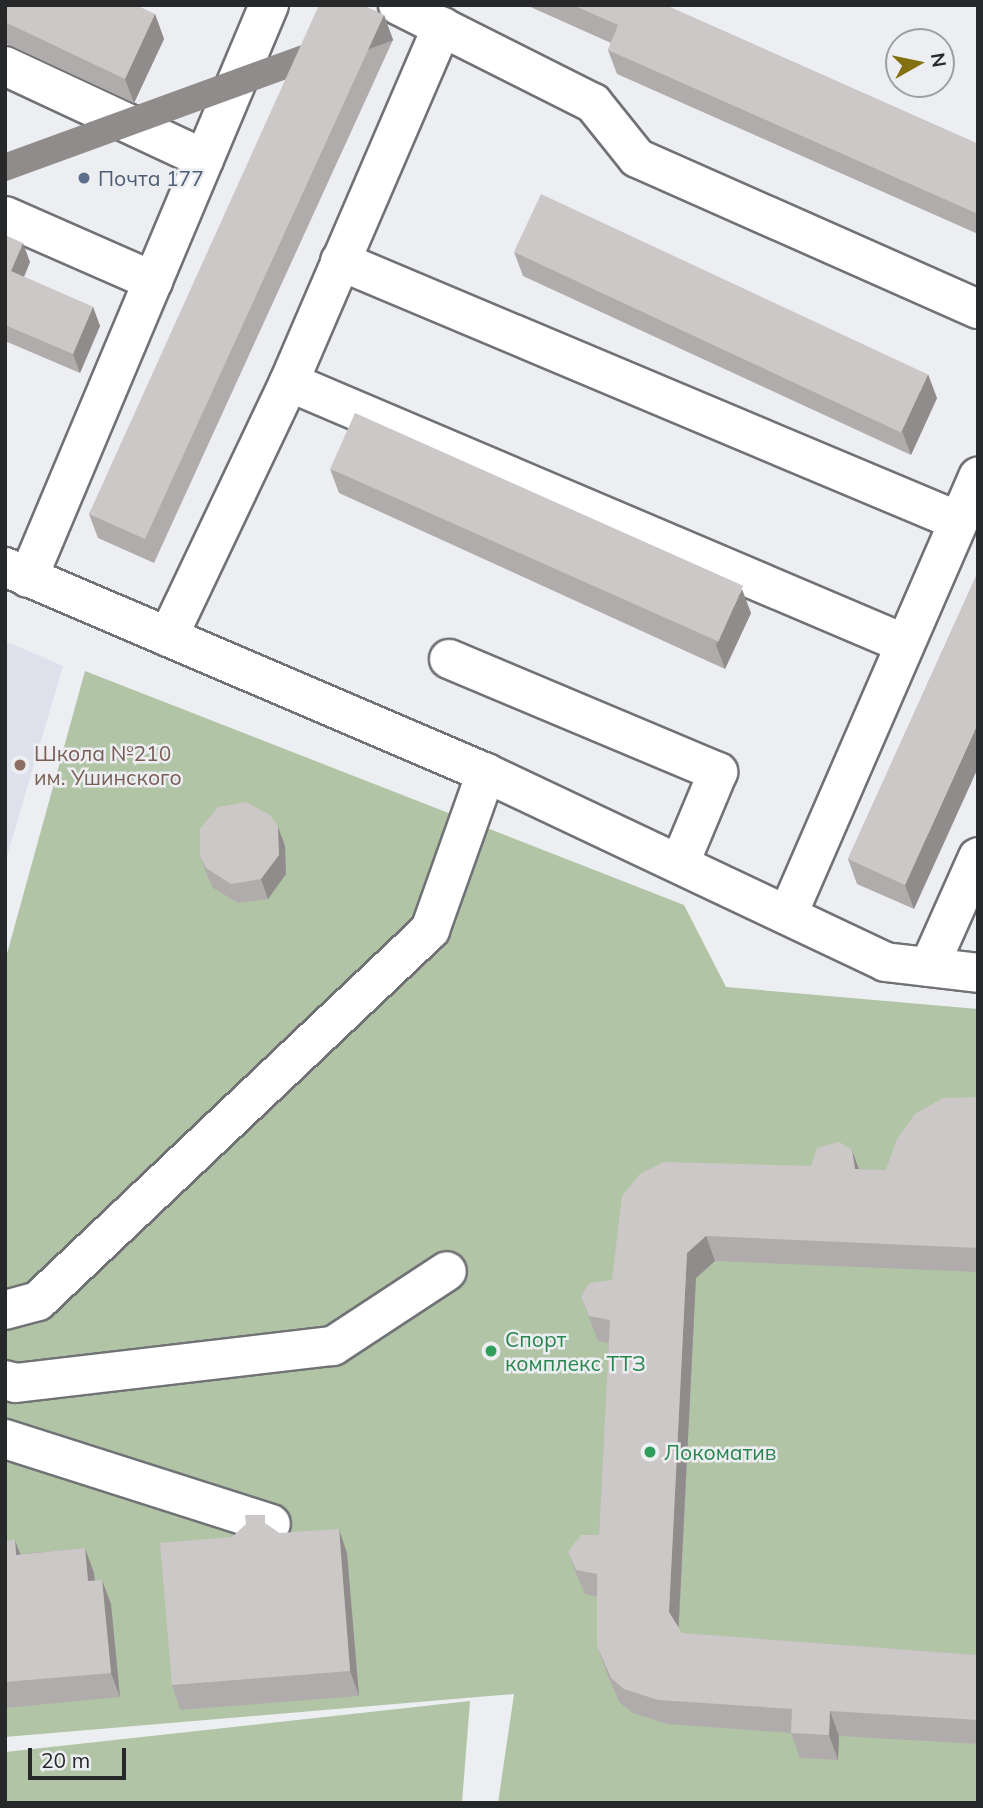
<!DOCTYPE html>
<meta charset="utf-8">
<style>
body{margin:0}
#map{position:relative;width:983px;height:1808px;overflow:hidden;background:#edeef2;font-family:Mulish,sans-serif}
div>[style]{position:absolute}
[style*='--x']{left:calc(var(--x)*1px);top:calc(var(--y)*1px);width:calc(var(--w)*1px);rotate:calc(var(--a)*1deg)}
.built>*{inset:0;background:#dee1ec}
.green>*{inset:0;background:#b1c5a6}
.roads{filter:drop-shadow(2px 0 #717276) drop-shadow(-2px 0 #717276) drop-shadow(0 2px #717276) drop-shadow(0 -2px #717276)}
.minor>*{height:38px;margin:-19px;padding:0 19px;transform-origin:19px;border-radius:19px;background:#fff}
.wall>*{inset:0;background:#b0acac}
.shaded-wall>*{inset:0;background:#908c8c;transform-origin:0 0}
.building>*{inset:0;background:#cdc8c8;transform-origin:0 0}
.dots>*{width:19px;height:19px;translate:-50% -50%;box-sizing:border-box;border:4px solid #edeef2;border-radius:50%}
span{translate:-50% -50%;white-space:nowrap;text-align:center;line-height:1.15;-webkit-text-stroke:5px #edeef2;paint-order:stroke}
.service-label{font-size:21px;color:#4e5e75}
.left{translate:0 -50%;text-align:left}
.education-label{font-size:21px;color:#785e54}
.leisure-label{font-size:21px;color:#27864d}
.frame{position:absolute;inset:0;border:7px solid #272829;pointer-events:none}
.north{position:absolute;left:885px;top:28px;width:70px;height:70px;box-sizing:border-box;background:#edeef2;border:2px solid #9e9fa2;border-radius:50%;rotate:81deg;font-size:19px;font-weight:700;line-height:28px;text-align:center;color:#272829}
.north::after{content:'';display:block;margin:auto;width:24px;height:32px;background:#837010;clip-path:polygon(50% 0,100% 100%,50% 72%,0 100%)}
.scale{position:absolute;left:28px;top:1748px;width:98px;height:32px;box-sizing:border-box;border:4px solid #272829;border-top:0;padding-left:9px;font-size:21px;line-height:24px;white-space:nowrap;color:#272829;-webkit-text-stroke:5px #edeef2;paint-order:stroke}
</style>
<div id="map">
<div class="built">
<i style="clip-path:polygon(5px 641px,63px 666px,5px 863px)"></i>
</div>
<div class="green">
<i style="clip-path:polygon(85px 671px,684px 905px,726px 987px,978px 1009px,978px 1803px,498px 1803px,514px 1694px,5px 1737px,5px 961px)"></i>
<i style="clip-path:polygon(470px 1701px,462px 1803px,5px 1803px,5px 1752px)"></i>
</div>
<div class="roads">
<div class="minor">
<i style="--x:398;--y:5;--w:218;--a:26.7"></i>
<i style="--x:593;--y:103;--w:70;--a:51.3"></i>
<i style="--x:637;--y:158;--w:373;--a:23.9"></i>
<i style="--x:5;--y:66;--w:220;--a:25"></i>
<i style="--x:5;--y:216;--w:162;--a:23.7"></i>
<i style="--x:340;--y:261;--w:670;--a:22.82"></i>
<i style="--x:289;--y:382;--w:669;--a:23.04"></i>
<i style="--x:5;--y:567;--w:523;--a:23.18"></i>
<i style="--x:486;--y:773;--w:441;--a:25.3"></i>
<i style="--x:885;--y:962;--w:94;--a:6.7"></i>
<i style="--x:28;--y:578;--w:622;--a:-67.19"></i>
<i style="--x:168;--y:637;--w:282;--a:-64.6"></i>
<i style="--x:289;--y:382;--w:387;--a:-66.7"></i>
<i style="--x:449;--y:659;--w:292;--a:22.8"></i>
<i style="--x:718;--y:772;--w:99;--a:112.7"></i>
<i style="--x:788;--y:914;--w:477;--a:-66.5"></i>
<i style="--x:929;--y:967;--w:120;--a:-66"></i>
<i style="--x:5;--y:1310;--w:34;--a:-15"></i>
<i style="--x:38;--y:1301;--w:540;--a:-43.42"></i>
<i style="--x:430;--y:930;--w:167;--a:-70.4"></i>
<i style="--x:5;--y:1380;--w:11;--a:15"></i>
<i style="--x:16;--y:1383;--w:319;--a:-6.7"></i>
<i style="--x:333;--y:1346;--w:136;--a:-33.3"></i>
<i style="--x:5;--y:1439;--w:279;--a:17.7"></i>
</div>
</div>
<div class="wall">
<i style="clip-path:polygon(5px 5px,155px 14px,164px 39px,134px 103px,5px 43px)"></i>
<i style="clip-path:polygon(526px 5px,665px 5px,978px 144px,978px 234px,617px 74px,608px 50px,611px 43px)"></i>
<i style="clip-path:polygon(384px 15px,393px 40px,154px 563px,98px 538px,89px 514px)"></i>
<i style="clip-path:polygon(5px 235px,30px 262px,24px 277px,93px 307px,100px 326px,80px 373px,5px 341px)"></i>
<i style="clip-path:polygon(514px 252px,937px 398px,911px 455px,523px 276px)"></i>
<i style="clip-path:polygon(330px 469px,751px 613px,725px 669px,339px 493px)"></i>
<i style="clip-path:polygon(978px 572px,914px 909px,857px 884px,848px 859px)"></i>
<i style="clip-path:polygon(278px 827px,285px 846px,286px 874px,268px 899px,238px 903px,213px 888px,207px 875px,200px 856px)"></i>
<i style="clip-path:polygon(978px 1097px,978px 1272px,715px 1261px,696px 1278px,679px 1628px,682px 1633px,978px 1655px,978px 1744px,839px 1736px,838px 1760px,800px 1758px,791px 1733px,667px 1724px,633px 1713px,619px 1702px,606px 1671px,597px 1646px,597px 1597px,585px 1594px,577px 1576px,568px 1552px,599px 1535px,609px 1343px,598px 1341px,581px 1297px,612px 1280px,811px 1166px,852px 1150px,859px 1169px,886px 1170px)"></i>
<i style="clip-path:polygon(269px 1526px,279px 1533px,347px 1553px,359px 1696px,180px 1710px,172px 1685px,232px 1537px)"></i>
<i style="clip-path:polygon(15px 1540px,20px 1554px,85px 1548px,94px 1573px,95px 1581px,111px 1604px,120px 1697px,5px 1708px,5px 1541px)"></i>
</div>
<div class="shaded-wall">
<i style="clip-path:polygon(155px 14px,164px 39px,134px 103px,125px 79px)"></i>
<i style="left:384px;top:15px;width:27px;height:576px;rotate:70deg"></i>
<i style="clip-path:polygon(23px 243px,30px 262px,18px 291px,11px 271px)"></i>
<i style="clip-path:polygon(93px 307px,100px 326px,80px 373px,73px 354px)"></i>
<i style="clip-path:polygon(928px 374px,937px 398px,911px 455px,902px 431px)"></i>
<i style="clip-path:polygon(742px 589px,751px 613px,725px 669px,716px 645px)"></i>
<i style="clip-path:polygon(978px 723px,978px 768px,914px 909px,905px 885px)"></i>
<i style="clip-path:polygon(278px 827px,285px 846px,286px 874px,268px 899px,261px 879px)"></i>
<i style="clip-path:polygon(852px 1150px,861px 1175px,855px 1169px)"></i>
<i style="clip-path:polygon(706px 1236px,715px 1261px,696px 1278px,678px 1637px,669px 1612px,687px 1253px)"></i>
<i style="clip-path:polygon(339px 1529px,347px 1553px,359px 1696px,350px 1671px)"></i>
<i style="clip-path:polygon(15px 1540px,24px 1564px,16px 1555px)"></i>
<i style="clip-path:polygon(85px 1548px,94px 1573px,97px 1606px,88px 1581px)"></i>
<i style="clip-path:polygon(102px 1580px,111px 1604px,120px 1697px,111px 1673px)"></i>
<i style="clip-path:polygon(830px 1711px,839px 1736px,838px 1760px,829px 1735px)"></i>
</div>
<div class="building">
<i style="clip-path:polygon(5px 5px,136px 5px,155px 14px,125px 79px,5px 22px)"></i>
<i style="clip-path:polygon(319px 5px,363px 5px,384px 15px,145px 539px,89px 514px)"></i>
<i style="clip-path:polygon(573px 5px,665px 5px,978px 144px,978px 214px,608px 50px,618px 25px)"></i>
<i style="left:541px;top:194px;width:427px;height:64px;rotate:25deg"></i>
<i style="clip-path:polygon(5px 235px,23px 243px,11px 271px,93px 307px,73px 354px,5px 325px)"></i>
<i style="left:355px;top:413px;width:425px;height:61px;rotate:24deg"></i>
<i style="clip-path:polygon(978px 572px,978px 723px,905px 885px,848px 859px)"></i>
<i style="clip-path:polygon(246px 802px,270px 815px,278px 827px,279px 855px,261px 879px,231px 884px,206px 868px,200px 856px,200px 829px,218px 807px)"></i>
<i style="clip-path:polygon(978px 1097px,978px 1248px,706px 1236px,687px 1253px,669px 1612px,682px 1633px,978px 1655px,978px 1720px,830px 1711px,829px 1735px,791px 1733px,792px 1709px,658px 1700px,624px 1689px,611px 1678px,597px 1646px,597px 1574px,576px 1570px,568px 1552px,581px 1535px,599px 1535px,610px 1320px,589px 1316px,581px 1297px,589px 1283px,612px 1280px,622px 1196px,640px 1174px,664px 1162px,811px 1166px,817px 1148px,839px 1142px,852px 1150px,855px 1169px,886px 1170px,897px 1139px,915px 1114px,943px 1098px)"></i>
<i style="clip-path:polygon(245px 1515px,265px 1515px,265px 1523px,279px 1533px,339px 1529px,350px 1671px,172px 1685px,160px 1543px,232px 1537px,246px 1524px)"></i>
<i style="clip-path:polygon(15px 1540px,16px 1555px,85px 1548px,88px 1581px,102px 1580px,111px 1673px,5px 1682px,5px 1541px)"></i>
</div>
<div class="dots">
<i style="left:84px;top:178px;background:#5c6f8a"></i>
<i style="left:20px;top:765px;background:#8d6e63"></i>
<i style="left:491px;top:1351px;background:#2e9e5b"></i>
<i style="left:650px;top:1452px;background:#2e9e5b"></i>
</div>
<div class="service-label">
<span class="left" style="left:98px;top:178px">Почта 177</span>
</div>
<div class="education-label">
<span class="left" style="left:34px;top:765px">Школа №210<br>им. Ушинского</span>
</div>
<div class="leisure-label">
<span class="left" style="left:505px;top:1351px">Спорт<br>комплекс ТТЗ</span>
<span class="left" style="left:664px;top:1452px">Локоматив</span>
</div>
<div class="frame"></div>
<div class="north">N</div>
<div class="scale">20 m</div>
</div>
